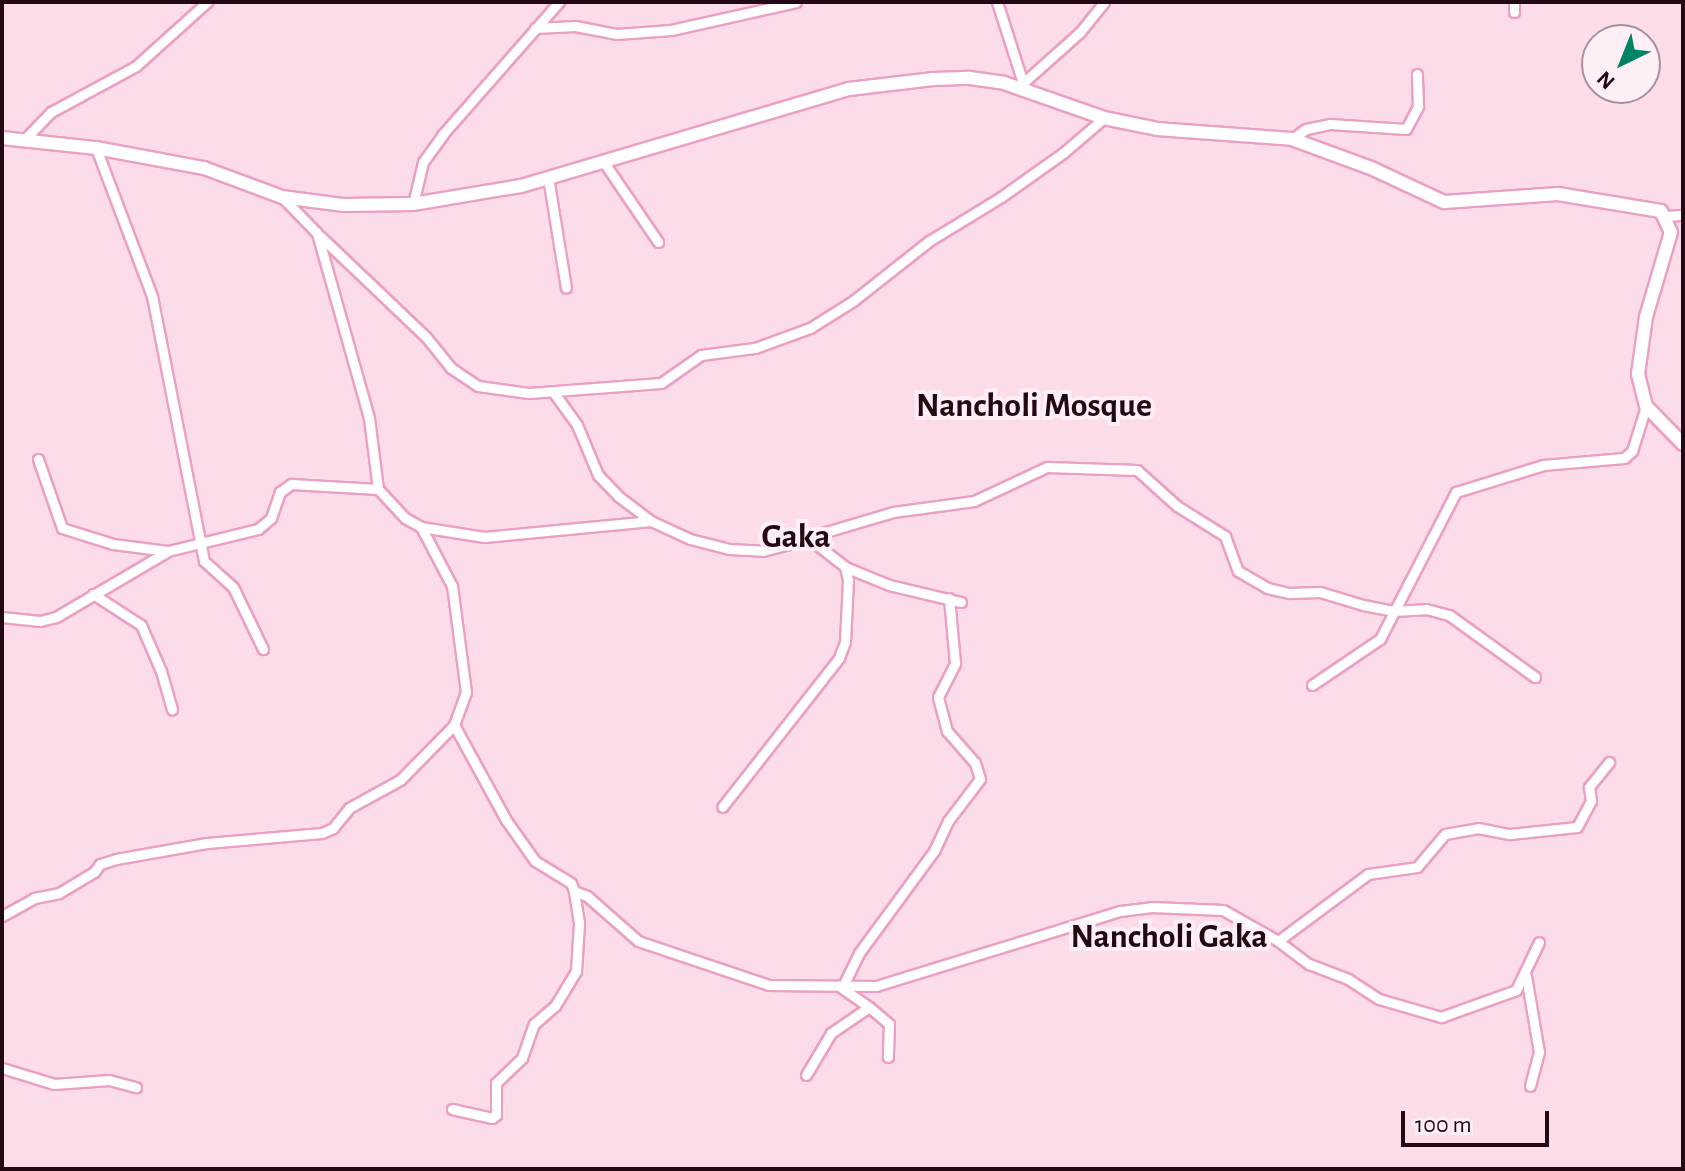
<!DOCTYPE html>
<style>
body{margin:0}
#map{position:relative;width:1685px;height:1171px;overflow:hidden;background:#fcdcea;font-family:"Alegreya Sans",sans-serif}
div>[style]{position:absolute}
[style*='--x']{left:calc(var(--x)*1px);top:calc(var(--y)*1px);width:calc(var(--w)*1px);rotate:calc(var(--a)*1deg)}
.roads{filter:drop-shadow(2px 0 #eba0c3) drop-shadow(-2px 0 #eba0c3) drop-shadow(0 2px #eba0c3) drop-shadow(0 -2px #eba0c3)}
.street>*{height:9px;margin:-4.5px;padding:0 4.5px;transform-origin:4.5px;border-radius:4.5px;background:#fff}
.secondary>*{height:12px;margin:-6px;padding:0 6px;transform-origin:6px;border-radius:6px;background:#fff}
span{translate:-50% -50%;white-space:nowrap;text-align:center;line-height:1.15;-webkit-text-stroke:8px #feeef5;paint-order:stroke}
.quarter-label{font-size:34px;color:#230816;font-weight:700}
.frame{position:absolute;inset:0;border:4px solid #230816;pointer-events:none}
.north{position:absolute;left:1581px;top:24px;width:80px;height:80px;box-sizing:border-box;background:#feeef5;border:2px solid #a6929c;border-radius:50%;rotate:223deg;font-size:22px;font-weight:700;line-height:32px;text-align:center;color:#230816}
.north::after{content:'';display:block;margin:auto;width:28px;height:36px;background:#018466;clip-path:polygon(50% 0,100% 100%,50% 72%,0 100%)}
.scale{position:absolute;left:1401px;top:1111px;width:148px;height:36px;box-sizing:border-box;border:4px solid #230816;border-top:0;padding-left:10px;font-size:24px;line-height:28px;white-space:nowrap;color:#230816;-webkit-text-stroke:6px #feeef5;paint-order:stroke}
</style>
<div id="map">
<div class="roads">
<div class="street">
<i style="--x:997;--y:2;--w:88;--a:72.2"></i>
<i style="--x:1514;--y:2;--w:10;--a:90"></i>
<i style="--x:535;--y:28;--w:40;--a:-2.9"></i>
<i style="--x:575;--y:26;--w:43;--a:10.8"></i>
<i style="--x:617;--y:34;--w:54;--a:-4.2"></i>
<i style="--x:671;--y:30;--w:128;--a:-12.6"></i>
<i style="--x:1023;--y:83;--w:76;--a:-41.8"></i>
<i style="--x:1080;--y:32;--w:38;--a:-51"></i>
<i style="--x:1292;--y:139;--w:17;--a:-36"></i>
<i style="--x:1306;--y:129;--w:25;--a:-12"></i>
<i style="--x:1330;--y:124;--w:76;--a:3.8"></i>
<i style="--x:1406;--y:129;--w:26;--a:-62"></i>
<i style="--x:1418;--y:106;--w:32;--a:-92"></i>
<i style="--x:23;--y:141;--w:40;--a:-46"></i>
<i style="--x:51;--y:112;--w:97;--a:-28.4"></i>
<i style="--x:136;--y:66;--w:96;--a:-42"></i>
<i style="--x:96;--y:148;--w:158;--a:69.3"></i>
<i style="--x:152;--y:296;--w:270;--a:78.9"></i>
<i style="--x:204;--y:561;--w:39;--a:42"></i>
<i style="--x:233;--y:587;--w:69;--a:64.2"></i>
<i style="--x:603;--y:161;--w:98;--a:55.8"></i>
<i style="--x:548;--y:177;--w:112;--a:80.8"></i>
<i style="--x:282;--y:197;--w:50;--a:45.8"></i>
<i style="--x:317;--y:233;--w:192;--a:74.3"></i>
<i style="--x:369;--y:418;--w:72;--a:82.8"></i>
<i style="--x:378;--y:489;--w:40;--a:47"></i>
<i style="--x:405;--y:518;--w:18;--a:29"></i>
<i style="--x:421;--y:527;--w:64;--a:9"></i>
<i style="--x:484;--y:537;--w:168;--a:-5.5"></i>
<i style="--x:651;--y:521;--w:43;--a:24.8"></i>
<i style="--x:690;--y:539;--w:40;--a:14.4"></i>
<i style="--x:729;--y:549;--w:34;--a:3"></i>
<i style="--x:763;--y:551;--w:35;--a:-15"></i>
<i style="--x:797;--y:542;--w:19;--a:6"></i>
<i style="--x:816;--y:544;--w:37;--a:38"></i>
<i style="--x:845;--y:567;--w:13;--a:77"></i>
<i style="--x:848;--y:580;--w:62;--a:92.8"></i>
<i style="--x:845;--y:642;--w:17;--a:111"></i>
<i style="--x:839;--y:658;--w:189;--a:128.1"></i>
<i style="--x:413;--y:204;--w:43;--a:-76.6"></i>
<i style="--x:423;--y:162;--w:34;--a:-54"></i>
<i style="--x:443;--y:134;--w:176;--a:-48.7"></i>
<i style="--x:1667;--y:216;--w:16;--a:-4"></i>
<i style="--x:320;--y:236;--w:146;--a:43.6"></i>
<i style="--x:426;--y:337;--w:40;--a:51"></i>
<i style="--x:451;--y:368;--w:32;--a:34"></i>
<i style="--x:478;--y:386;--w:51;--a:7.8"></i>
<i style="--x:529;--y:393;--w:132;--a:-4.3"></i>
<i style="--x:661;--y:383;--w:49;--a:-35"></i>
<i style="--x:701;--y:355;--w:54;--a:-7.4"></i>
<i style="--x:755;--y:348;--w:59;--a:-20"></i>
<i style="--x:810;--y:328;--w:51;--a:-32.1"></i>
<i style="--x:853;--y:301;--w:97;--a:-38.3"></i>
<i style="--x:929;--y:241;--w:84;--a:-31.4"></i>
<i style="--x:1001;--y:197;--w:76;--a:-35.4"></i>
<i style="--x:1063;--y:153;--w:54;--a:-40.5"></i>
<i style="--x:554;--y:393;--w:39;--a:54"></i>
<i style="--x:577;--y:425;--w:54;--a:67.2"></i>
<i style="--x:598;--y:475;--w:29;--a:46"></i>
<i style="--x:618;--y:496;--w:41;--a:37.1"></i>
<i style="--x:38;--y:459;--w:73;--a:70.8"></i>
<i style="--x:62;--y:528;--w:53;--a:17.4"></i>
<i style="--x:113;--y:544;--w:55;--a:7.3"></i>
<i style="--x:168;--y:551;--w:93;--a:-13.7"></i>
<i style="--x:258;--y:529;--w:17;--a:-40"></i>
<i style="--x:271;--y:518;--w:28;--a:-71"></i>
<i style="--x:280;--y:492;--w:14;--a:-36"></i>
<i style="--x:291;--y:484;--w:87;--a:3.3"></i>
<i style="--x:802;--y:539;--w:95;--a:-16.5"></i>
<i style="--x:893;--y:512;--w:82;--a:-7.7"></i>
<i style="--x:974;--y:501;--w:81;--a:-25"></i>
<i style="--x:1047;--y:467;--w:90;--a:1.9"></i>
<i style="--x:1137;--y:470;--w:54;--a:42"></i>
<i style="--x:1177;--y:506;--w:57;--a:32"></i>
<i style="--x:1225;--y:536;--w:37;--a:70"></i>
<i style="--x:1238;--y:571;--w:34;--a:30"></i>
<i style="--x:1267;--y:588;--w:23;--a:13"></i>
<i style="--x:1289;--y:593;--w:31;--a:-2"></i>
<i style="--x:1320;--y:592;--w:45;--a:16.8"></i>
<i style="--x:1363;--y:605;--w:31;--a:11"></i>
<i style="--x:1393;--y:611;--w:33;--a:-3"></i>
<i style="--x:1426;--y:609;--w:24;--a:15"></i>
<i style="--x:1449;--y:615;--w:106;--a:35.8"></i>
<i style="--x:845;--y:567;--w:48;--a:22.2"></i>
<i style="--x:889;--y:585;--w:74;--a:13.3"></i>
<i style="--x:93;--y:594;--w:57;--a:32.9"></i>
<i style="--x:141;--y:625;--w:50;--a:66.5"></i>
<i style="--x:161;--y:671;--w:40;--a:74"></i>
<i style="--x:2;--y:617;--w:38;--a:6"></i>
<i style="--x:40;--y:621;--w:16;--a:-14"></i>
<i style="--x:56;--y:617;--w:130;--a:-30.5"></i>
<i style="--x:1312;--y:685;--w:82;--a:-34.1"></i>
<i style="--x:1380;--y:639;--w:165;--a:-62.7"></i>
<i style="--x:1456;--y:492;--w:91;--a:-17.2"></i>
<i style="--x:1543;--y:465;--w:81;--a:-4.9"></i>
<i style="--x:1624;--y:458;--w:11;--a:-41"></i>
<i style="--x:1632;--y:451;--w:47;--a:-72.7"></i>
<i style="--x:454;--y:725;--w:108;--a:61.3"></i>
<i style="--x:506;--y:820;--w:50;--a:54.7"></i>
<i style="--x:535;--y:861;--w:42;--a:31.4"></i>
<i style="--x:571;--y:883;--w:9;--a:69"></i>
<i style="--x:574;--y:891;--w:14;--a:21"></i>
<i style="--x:587;--y:896;--w:68;--a:41.4"></i>
<i style="--x:638;--y:941;--w:138;--a:18.6"></i>
<i style="--x:769;--y:985;--w:107;--a:0.5"></i>
<i style="--x:876;--y:986;--w:255;--a:-17.1"></i>
<i style="--x:1120;--y:911;--w:32;--a:-7"></i>
<i style="--x:1152;--y:907;--w:71;--a:2.4"></i>
<i style="--x:1223;--y:910;--w:63;--a:29.4"></i>
<i style="--x:1278;--y:941;--w:39;--a:37"></i>
<i style="--x:1309;--y:964;--w:42;--a:21"></i>
<i style="--x:1348;--y:979;--w:37;--a:33"></i>
<i style="--x:1379;--y:999;--w:65;--a:16.2"></i>
<i style="--x:1441;--y:1017;--w:80;--a:-19.8"></i>
<i style="--x:1516;--y:990;--w:53;--a:-64.4"></i>
<i style="--x:2;--y:916;--w:37;--a:-29"></i>
<i style="--x:34;--y:898;--w:25;--a:-11"></i>
<i style="--x:59;--y:893;--w:41;--a:-31"></i>
<i style="--x:94;--y:872;--w:10;--a:-53"></i>
<i style="--x:100;--y:864;--w:17;--a:-17"></i>
<i style="--x:116;--y:859;--w:92;--a:-10"></i>
<i style="--x:207;--y:843;--w:115;--a:-5"></i>
<i style="--x:322;--y:833;--w:12;--a:-24"></i>
<i style="--x:333;--y:828;--w:26;--a:-51"></i>
<i style="--x:349;--y:808;--w:58;--a:-28.8"></i>
<i style="--x:400;--y:780;--w:77;--a:-45.5"></i>
<i style="--x:454;--y:725;--w:35;--a:-70"></i>
<i style="--x:466;--y:692;--w:107;--a:-97.5"></i>
<i style="--x:452;--y:586;--w:67;--a:-117.7"></i>
<i style="--x:1278;--y:941;--w:112;--a:-36.7"></i>
<i style="--x:1368;--y:874;--w:49;--a:-8.1"></i>
<i style="--x:1417;--y:867;--w:43;--a:-49.7"></i>
<i style="--x:1445;--y:834;--w:34;--a:-10"></i>
<i style="--x:1478;--y:828;--w:33;--a:11"></i>
<i style="--x:1510;--y:834;--w:67;--a:-6"></i>
<i style="--x:1577;--y:827;--w:30;--a:-62"></i>
<i style="--x:1591;--y:801;--w:14;--a:-98"></i>
<i style="--x:1589;--y:787;--w:32;--a:-51"></i>
<i style="--x:1526;--y:976;--w:77;--a:80.3"></i>
<i style="--x:1539;--y:1052;--w:35;--a:105"></i>
<i style="--x:869;--y:1007;--w:26;--a:40"></i>
<i style="--x:889;--y:1024;--w:33;--a:92"></i>
<i style="--x:2;--y:1068;--w:54;--a:17.1"></i>
<i style="--x:54;--y:1084;--w:55;--a:-4.2"></i>
<i style="--x:109;--y:1080;--w:28;--a:15"></i>
<i style="--x:806;--y:1075;--w:49;--a:-59.2"></i>
<i style="--x:831;--y:1033;--w:46;--a:-34.4"></i>
<i style="--x:869;--y:1007;--w:33;--a:-145"></i>
<i style="--x:842;--y:988;--w:39;--a:-64"></i>
<i style="--x:859;--y:953;--w:127;--a:-53.7"></i>
<i style="--x:934;--y:851;--w:33;--a:-65"></i>
<i style="--x:948;--y:821;--w:53;--a:-52.7"></i>
<i style="--x:980;--y:779;--w:17;--a:-107"></i>
<i style="--x:975;--y:763;--w:43;--a:-131.2"></i>
<i style="--x:947;--y:731;--w:35;--a:-105"></i>
<i style="--x:938;--y:697;--w:38;--a:-63"></i>
<i style="--x:955;--y:663;--w:65;--a:-95.3"></i>
<i style="--x:452;--y:1109;--w:41;--a:12.7"></i>
<i style="--x:492;--y:1118;--w:5;--a:-37"></i>
<i style="--x:496;--y:1115;--w:32;--a:-90"></i>
<i style="--x:496;--y:1083;--w:36;--a:-44"></i>
<i style="--x:522;--y:1058;--w:36;--a:-71"></i>
<i style="--x:534;--y:1024;--w:28;--a:-41"></i>
<i style="--x:555;--y:1006;--w:41;--a:-59"></i>
<i style="--x:576;--y:971;--w:48;--a:-86.4"></i>
<i style="--x:579;--y:923;--w:32;--a:-99"></i>
</div>
<div class="secondary">
<i style="--x:2;--y:138;--w:95;--a:6.1"></i>
<i style="--x:96;--y:148;--w:110;--a:10.5"></i>
<i style="--x:204;--y:168;--w:83;--a:20.4"></i>
<i style="--x:282;--y:197;--w:63;--a:7.4"></i>
<i style="--x:344;--y:205;--w:69;--a:-0.8"></i>
<i style="--x:413;--y:204;--w:109;--a:-9.5"></i>
<i style="--x:521;--y:186;--w:342;--a:-16.5"></i>
<i style="--x:849;--y:89;--w:85;--a:-6.8"></i>
<i style="--x:933;--y:79;--w:37;--a:-2"></i>
<i style="--x:970;--y:78;--w:34;--a:8"></i>
<i style="--x:1004;--y:83;--w:106;--a:19.3"></i>
<i style="--x:1104;--y:118;--w:54;--a:11.7"></i>
<i style="--x:1157;--y:129;--w:135;--a:4.2"></i>
<i style="--x:1292;--y:139;--w:84;--a:20.2"></i>
<i style="--x:1371;--y:168;--w:81;--a:25"></i>
<i style="--x:1444;--y:202;--w:114;--a:-4"></i>
<i style="--x:1558;--y:194;--w:104;--a:9.4"></i>
<i style="--x:1661;--y:211;--w:23;--a:65"></i>
<i style="--x:1671;--y:232;--w:89;--a:106.4"></i>
<i style="--x:1646;--y:317;--w:58;--a:98"></i>
<i style="--x:1638;--y:374;--w:33;--a:76"></i>
<i style="--x:1646;--y:406;--w:53;--a:45.8"></i>
</div>
</div>
<div class="quarter-label">
<span style="left:1034px;top:407px">Nancholi Mosque</span>
<span style="left:796px;top:538px">Gaka</span>
<span style="left:1169px;top:938px">Nancholi Gaka</span>
</div>
<div class="frame"></div>
<div class="north">N</div>
<div class="scale">100 m</div>
</div>
